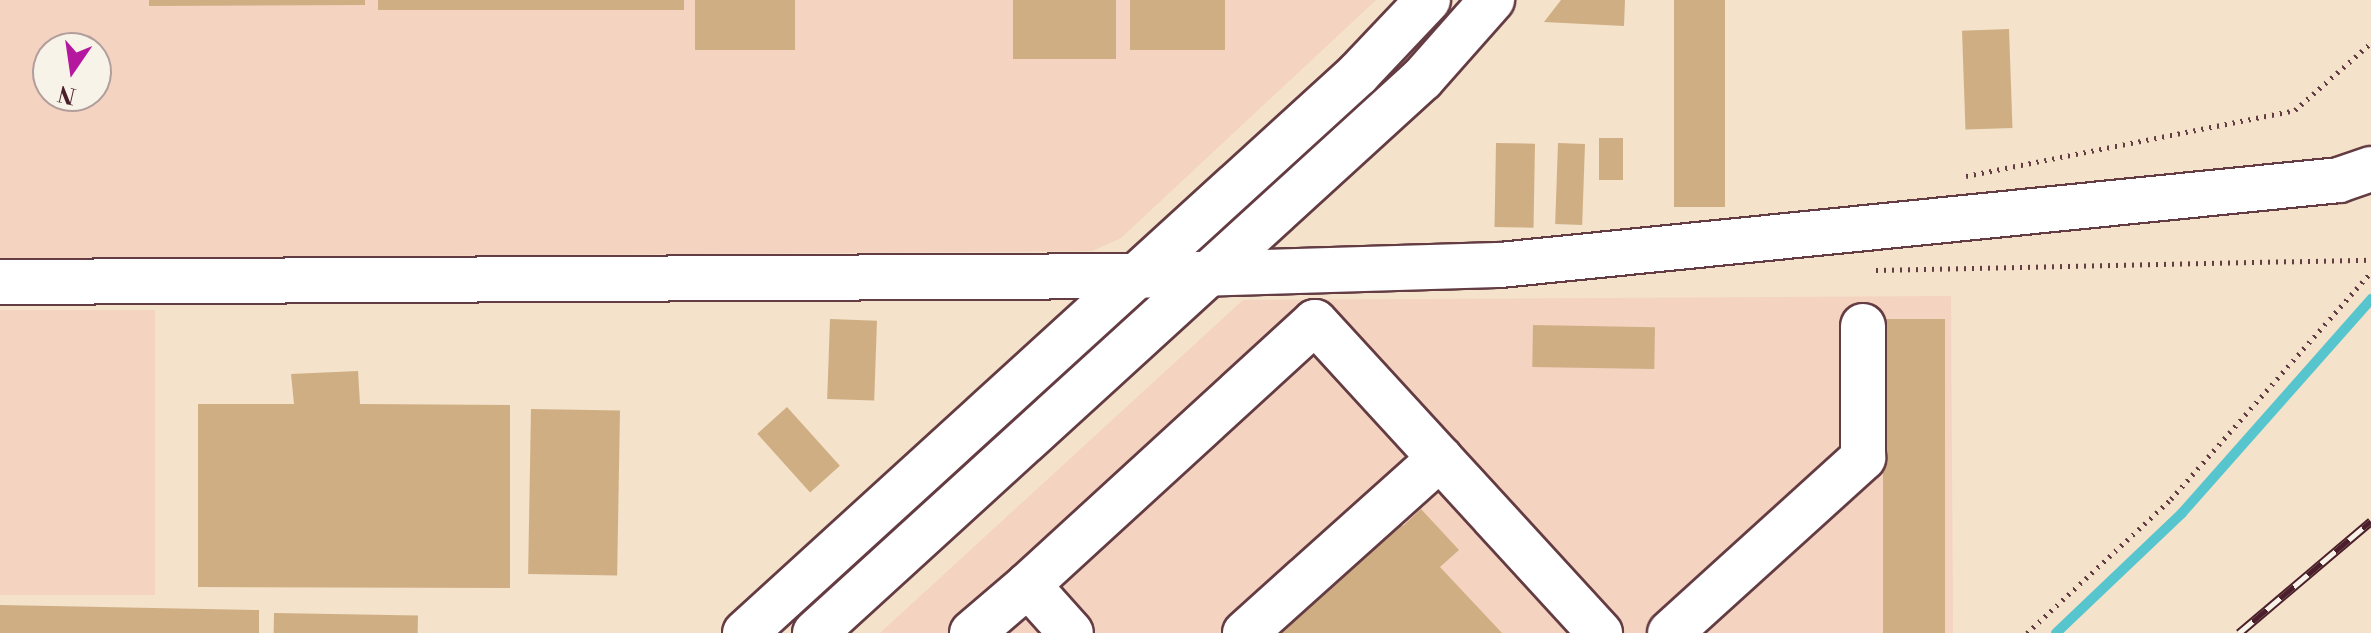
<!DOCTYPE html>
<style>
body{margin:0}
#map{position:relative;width:2371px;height:633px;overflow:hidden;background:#f4e2ca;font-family:"Libre Bodoni",serif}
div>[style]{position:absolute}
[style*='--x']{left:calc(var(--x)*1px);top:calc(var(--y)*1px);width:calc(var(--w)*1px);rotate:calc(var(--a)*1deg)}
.built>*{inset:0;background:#f4d3c0;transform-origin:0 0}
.stream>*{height:10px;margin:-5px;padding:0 5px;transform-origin:5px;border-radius:5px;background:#57c5cd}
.building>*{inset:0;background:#cfae84;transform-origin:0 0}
.path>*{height:5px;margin-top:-2.5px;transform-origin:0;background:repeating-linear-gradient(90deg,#643c43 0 2px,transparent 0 8px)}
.roads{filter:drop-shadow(2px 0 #643c43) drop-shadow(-2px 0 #643c43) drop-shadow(0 2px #643c43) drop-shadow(0 -2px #643c43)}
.minor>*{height:44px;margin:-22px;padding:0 22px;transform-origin:22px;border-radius:22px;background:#fff}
.rail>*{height:9px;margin-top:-4.5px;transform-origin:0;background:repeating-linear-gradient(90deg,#f7f3e8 0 18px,#4a1f2b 0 36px);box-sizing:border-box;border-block:2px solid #4a1f2b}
span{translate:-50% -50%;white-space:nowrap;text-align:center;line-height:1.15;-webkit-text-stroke:6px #f7f3e8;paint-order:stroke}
.north{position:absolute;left:32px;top:32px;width:80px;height:80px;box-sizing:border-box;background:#f7f3e8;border:2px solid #b29e9c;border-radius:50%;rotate:193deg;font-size:22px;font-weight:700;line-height:32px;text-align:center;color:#4a1f2b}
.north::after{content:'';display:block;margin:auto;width:28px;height:36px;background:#b5179e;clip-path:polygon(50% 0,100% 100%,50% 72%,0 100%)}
</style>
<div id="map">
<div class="built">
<i style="clip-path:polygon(evenodd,0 0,1376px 0,1121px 238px,1092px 251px,0 259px,0 0,48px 48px,96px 48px,96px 96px,48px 96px,48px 48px)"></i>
<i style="clip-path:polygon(1951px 296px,1953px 633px,880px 633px,1243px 300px)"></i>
<i style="left:155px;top:310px;width:285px;height:155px;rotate:90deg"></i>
</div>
<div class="stream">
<i style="--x:2056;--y:633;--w:174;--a:-43.6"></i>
<i style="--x:2182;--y:513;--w:286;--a:-48.5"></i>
</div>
<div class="building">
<i style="clip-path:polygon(149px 0,365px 0,365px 5px,149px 6px)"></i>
<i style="left:378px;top:0;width:306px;height:10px"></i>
<i style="left:695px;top:0;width:100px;height:50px"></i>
<i style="left:1013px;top:0;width:103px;height:59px"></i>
<i style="left:1130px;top:0;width:95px;height:50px"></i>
<i style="clip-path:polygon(1561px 0,1625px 0,1624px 26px,1544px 22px)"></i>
<i style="left:1674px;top:0;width:51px;height:207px"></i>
<i style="left:2009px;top:29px;width:99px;height:47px;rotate:88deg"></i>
<i style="left:1599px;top:138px;width:24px;height:42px"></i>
<i style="left:1496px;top:143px;width:39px;height:84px;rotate:1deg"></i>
<i style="left:1558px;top:143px;width:27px;height:81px;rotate:2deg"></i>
<i style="left:830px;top:319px;width:47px;height:80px;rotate:2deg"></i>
<i style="left:1883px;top:319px;width:62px;height:314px"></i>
<i style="left:1533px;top:325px;width:122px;height:42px;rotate:1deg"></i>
<i style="clip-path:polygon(358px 371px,360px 404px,510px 405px,510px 588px,198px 587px,198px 404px,294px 404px,291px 374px)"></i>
<i style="left:787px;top:407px;width:79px;height:40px;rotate:48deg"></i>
<i style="left:531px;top:409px;width:89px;height:165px;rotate:1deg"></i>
<i style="clip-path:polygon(1421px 509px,1459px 550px,1440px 567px,1502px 633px,1272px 633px,1396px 519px,1403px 526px)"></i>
<i style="clip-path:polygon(0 605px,259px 610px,259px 633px,0 633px)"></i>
<i style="left:274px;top:613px;width:144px;height:20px;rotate:1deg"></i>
</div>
<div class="path">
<i style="--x:1966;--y:176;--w:336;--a:-11.3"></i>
<i style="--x:2295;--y:110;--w:101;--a:-41.4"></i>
<i style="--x:1876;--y:270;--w:495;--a:-1.2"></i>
<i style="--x:2027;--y:633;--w:197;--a:-42.9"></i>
<i style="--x:2171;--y:499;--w:303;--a:-48.6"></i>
</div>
<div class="roads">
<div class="minor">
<i style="--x:0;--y:282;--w:1128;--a:-0.3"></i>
<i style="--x:1128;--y:276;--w:372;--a:-1.7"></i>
<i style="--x:1500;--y:265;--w:843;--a:-5.78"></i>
<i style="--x:2339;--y:180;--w:34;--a:-19"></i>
<i style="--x:1028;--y:585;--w:389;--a:-42.5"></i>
<i style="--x:1315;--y:322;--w:422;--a:47.5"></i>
<i style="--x:745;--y:633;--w:830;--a:-42.36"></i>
<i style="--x:1358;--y:74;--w:102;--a:-46.6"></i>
<i style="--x:815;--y:633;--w:822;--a:-42.39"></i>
<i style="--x:1422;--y:79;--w:106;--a:-48.5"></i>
<i style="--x:972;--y:633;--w:74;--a:-40.6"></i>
<i style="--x:1028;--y:585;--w:64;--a:48.1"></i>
<i style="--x:1245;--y:633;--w:262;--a:-41.9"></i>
<i style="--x:1670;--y:633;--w:261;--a:-42.2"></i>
<i style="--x:1863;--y:458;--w:132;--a:-90"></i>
</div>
</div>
<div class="rail">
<i style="--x:2239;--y:633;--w:173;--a:-40.3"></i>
</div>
<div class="north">N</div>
</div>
